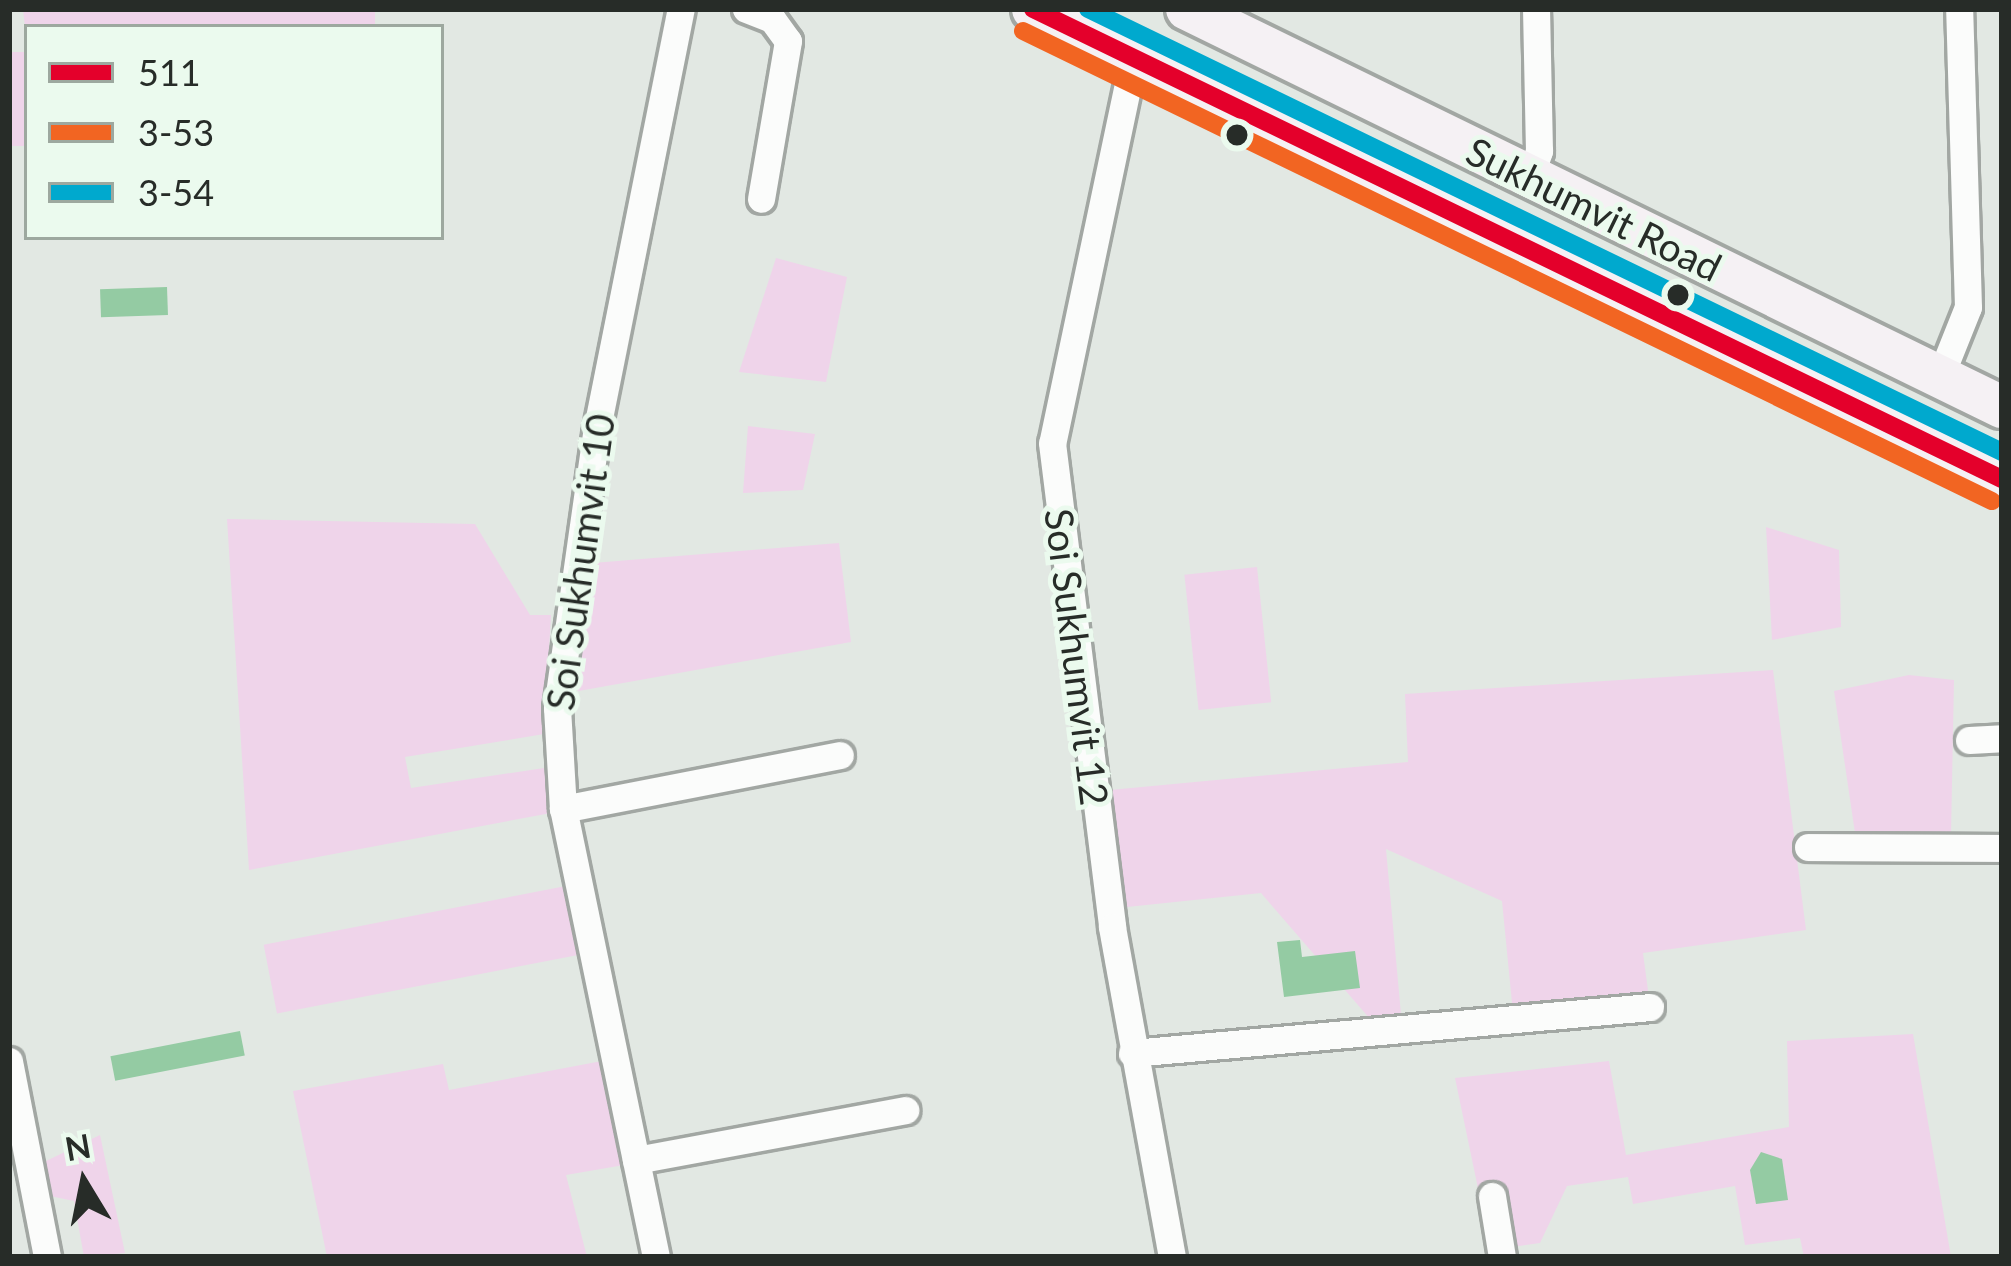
<!DOCTYPE html>
<style>
body{margin:0}
#map{position:relative;width:2011px;height:1266px;overflow:hidden;background:#e2e8e3;font-family:Lato,sans-serif}
div>[style]{position:absolute}
[style*='--x']{left:calc(var(--x)*1px);top:calc(var(--y)*1px);width:calc(var(--w)*1px);rotate:calc(var(--a)*1deg)}
.green>*{inset:0;background:#efd4ea;transform-origin:0 0}
.water>*{inset:0;background:#94cba3;transform-origin:0 0}
.roads{filter:drop-shadow(3px 0 #a2a7a3) drop-shadow(-3px 0 #a2a7a3) drop-shadow(0 3px #a2a7a3) drop-shadow(0 -3px #a2a7a3)}
.street>*{height:27px;margin:-13.5px;padding:0 13.5px;transform-origin:13.5px;border-radius:13.5px;background:#fbfcfb}
.primary>*{height:42px;margin:-21px;padding:0 21px;transform-origin:21px;border-radius:21px;background:#f5f1f4}
.bus-1>*{height:18px;margin:-9px;padding:0 9px;transform-origin:9px;border-radius:9px;background:#e4002b}
.bus-2>*{height:18px;margin:-9px;padding:0 9px;transform-origin:9px;border-radius:9px;background:#f26522}
.bus-3>*{height:18px;margin:-9px;padding:0 9px;transform-origin:9px;border-radius:9px;background:#00a9ce}
.dots>*{width:33px;height:33px;translate:-50% -50%;box-sizing:border-box;border:6px solid #ebfaee;border-radius:50%}
span{translate:-50% -50%;white-space:nowrap;text-align:center;line-height:1.15;-webkit-text-stroke:10px #ebfaee;paint-order:stroke}
.street-label{font-size:39px;color:#272c28}
.frame{position:absolute;inset:0;border:12px solid #272c28;pointer-events:none}
.legend{position:absolute;left:24px;top:24px;width:420px;height:216px;box-sizing:border-box;background:#ebfaee;border:3px solid #9da89f;margin:0;padding:15px 21px;list-style:none;font-size:36px;color:#272c28}
.legend li{display:flex;align-items:center;gap:24px;height:60px}
.legend b{width:60px;border:3px solid #9da89f}
.north{position:absolute;left:24px;top:1122px;width:120px;height:120px;-webkit-text-stroke:9px #ebfaee;paint-order:stroke;rotate:350deg;font-size:33px;font-weight:700;line-height:48px;text-align:center;color:#272c28}
.north::after{content:'';display:block;margin:auto;width:42px;height:54px;background:#272c28;clip-path:polygon(50% 0,100% 100%,50% 72%,0 100%)}
</style>
<div id="map">
<div class="green">
<i style="clip-path:polygon(23px 9px,375px 9px,375px 27px,27px 27px,27px 45px)"></i>
<i style="left:27px;top:52px;width:94px;height:18px;rotate:90deg"></i>
<i style="clip-path:polygon(776px 258px,847px 277px,826px 382px,739px 372px)"></i>
<i style="clip-path:polygon(748px 426px,815px 434px,803px 490px,743px 493px)"></i>
<i style="clip-path:polygon(227px 519px,475px 524px,530px 615px,551px 615px,544px 734px,405px 757px,411px 788px,544px 768px,551px 813px,249px 870px)"></i>
<i style="clip-path:polygon(1766px 527px,1839px 550px,1841px 627px,1772px 640px)"></i>
<i style="clip-path:polygon(839px 543px,851px 642px,573px 692px,593px 563px)"></i>
<i style="left:1257px;top:567px;width:136px;height:73px;rotate:84deg"></i>
<i style="clip-path:polygon(1773px 670px,1806px 930px,1643px 953px,1649px 998px,1513px 1013px,1502px 901px,1386px 849px,1402px 1025px,1377px 1027px,1261px 893px,1127px 907px,1110px 790px,1408px 762px,1405px 694px)"></i>
<i style="clip-path:polygon(1909px 675px,1954px 680px,1951px 835px,1855px 833px,1834px 691px)"></i>
<i style="left:566px;top:886px;width:70px;height:308px;rotate:79deg"></i>
<i style="clip-path:polygon(1913px 1034px,1951px 1257px,1804px 1257px,1800px 1238px,1745px 1245px,1735px 1186px,1633px 1204px,1628px 1177px,1567px 1186px,1540px 1243px,1512px 1247px,1480px 1198px,1455px 1078px,1609px 1061px,1626px 1155px,1789px 1127px,1787px 1041px)"></i>
<i style="clip-path:polygon(602px 1061px,624px 1165px,566px 1175px,587px 1257px,327px 1257px,293px 1091px,443px 1064px,449px 1090px)"></i>
<i style="clip-path:polygon(100px 1135px,125px 1253px,84px 1257px,74px 1201px,50px 1196px,44px 1162px)"></i>
</div>
<div class="water">
<i style="left:167px;top:287px;width:28px;height:67px;rotate:88deg"></i>
<i style="clip-path:polygon(1300px 940px,1302px 957px,1355px 951px,1360px 988px,1284px 997px,1277px 942px)"></i>
<i style="left:240px;top:1031px;width:25px;height:132px;rotate:79deg"></i>
<i style="clip-path:polygon(1761px 1152px,1782px 1159px,1788px 1200px,1756px 1204px,1750px 1170px)"></i>
</div>
<div class="roads">
<div class="street">
<i style="--x:746;--y:9;--w:28;--a:21"></i>
<i style="--x:772;--y:19;--w:27;--a:54"></i>
<i style="--x:788;--y:41;--w:160;--a:99.7"></i>
<i style="--x:1133;--y:60;--w:391;--a:101.9"></i>
<i style="--x:1052;--y:443;--w:488;--a:82.9"></i>
<i style="--x:1112;--y:927;--w:335;--a:79.7"></i>
<i style="--x:1530;--y:177;--w:28;--a:-71"></i>
<i style="--x:1539;--y:151;--w:142;--a:-91.2"></i>
<i style="--x:1940;--y:377;--w:75;--a:-68.2"></i>
<i style="--x:1968;--y:307;--w:298;--a:-91.7"></i>
<i style="--x:1969;--y:740;--w:33;--a:-3"></i>
<i style="--x:563;--y:809;--w:282;--a:-11"></i>
<i style="--x:1808;--y:847;--w:194;--a:0.3"></i>
<i style="--x:1132;--y:1053;--w:520;--a:-5.07"></i>
<i style="--x:9;--y:1061;--w:200;--a:79"></i>
<i style="--x:636;--y:1160;--w:274;--a:-10.5"></i>
<i style="--x:1492;--y:1196;--w:62;--a:80.7"></i>
<i style="--x:656;--y:1257;--w:458;--a:-101.7"></i>
<i style="--x:563;--y:809;--w:101;--a:-93.4"></i>
<i style="--x:557;--y:708;--w:283;--a:-81.9"></i>
<i style="--x:597;--y:428;--w:427;--a:-78.7"></i>
</div>
<div class="primary">
<i style="--x:1033;--y:9;--w:1077;--a:25.88"></i>
<i style="--x:1187;--y:9;--w:907;--a:26.03"></i>
</div>
</div>
<div class="bus-1">
<i style="--x:1033;--y:9;--w:1077;--a:25.88"></i>
</div>
<div class="bus-2">
<i style="--x:1023;--y:31;--w:1077;--a:25.88"></i>
</div>
<div class="bus-3">
<i style="--x:1088;--y:9;--w:1016;--a:25.86"></i>
</div>
<div class="dots">
<i style="left:1237px;top:135px;background:#272c28"></i>
<i style="left:1678px;top:295px;background:#272c28"></i>
</div>
<div class="street-label">
<span style="left:1594px;top:209px;rotate:26deg">Sukhumvit Road</span>
<span style="left:580px;top:562px;rotate:-82deg">Soi Sukhumvit 10</span>
<span style="left:1077px;top:657px;rotate:83deg">Soi Sukhumvit 12</span>
</div>
<div class="frame"></div>
<ul class="legend">
<li><b style="height:15px;background:#e4002b"></b>511</li>
<li><b style="height:15px;background:#f26522"></b>3-53</li>
<li><b style="height:15px;background:#00a9ce"></b>3-54</li>
</ul>
<div class="north">N</div>
</div>
